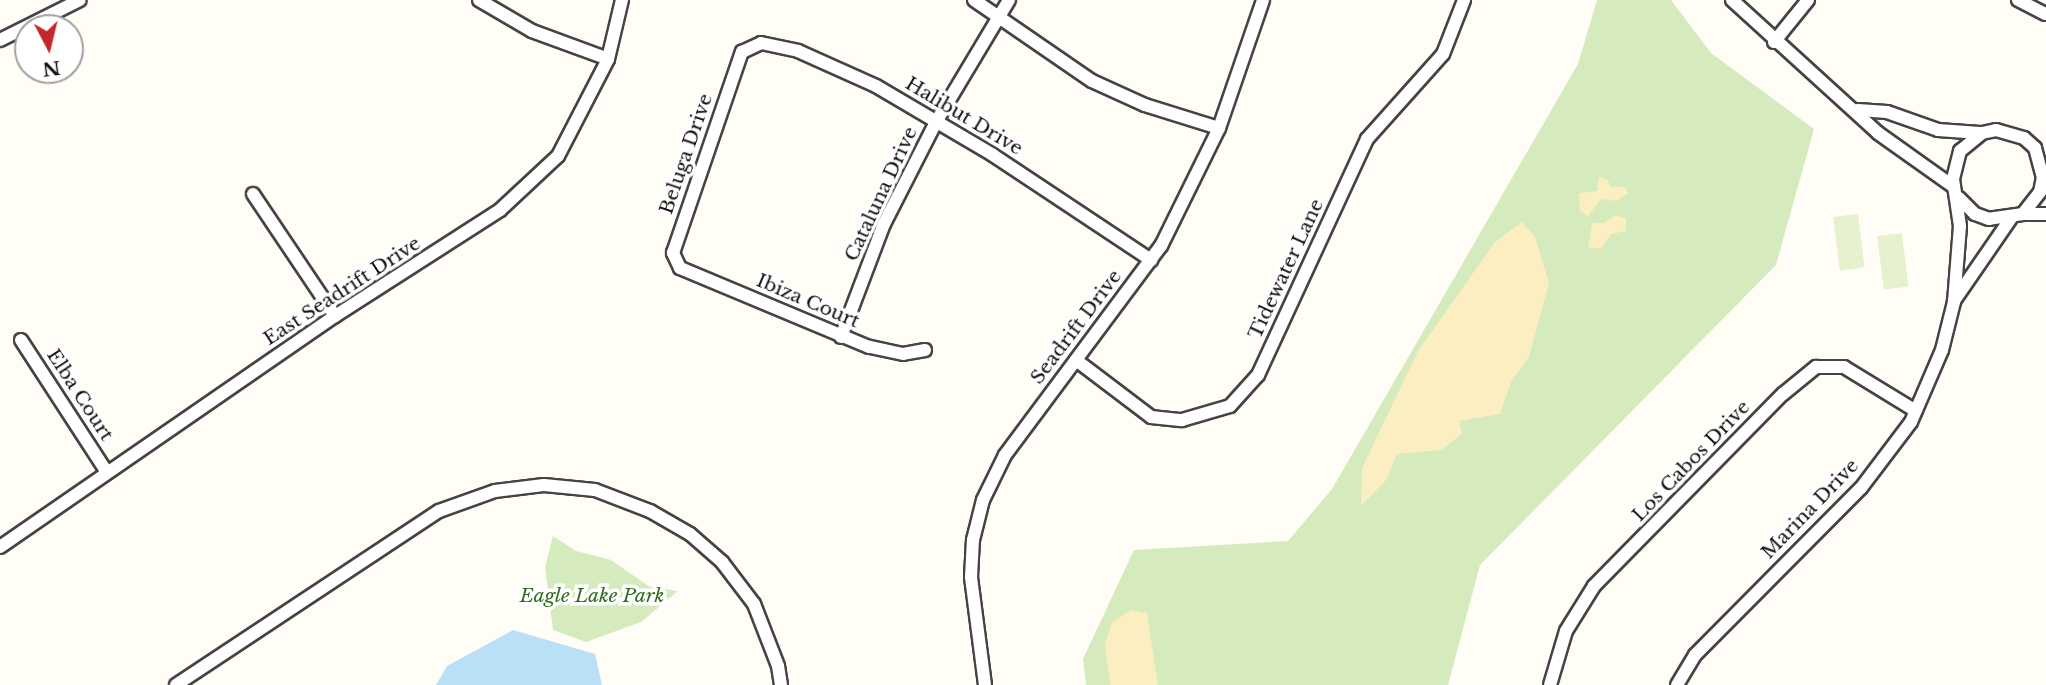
<!DOCTYPE html>
<style>
body{margin:0}
#map{position:relative;width:2046px;height:685px;overflow:hidden;background:#fffdf5;font-family:"Libre Baskerville",serif}
div>[style]{position:absolute}
[style*='--x']{left:calc(var(--x)*1px);top:calc(var(--y)*1px);width:calc(var(--w)*1px);rotate:calc(var(--a)*1deg)}
.green>*{inset:0;background:#d5ebbd}
.sand>*{inset:0;background:#fbeec1}
.pitch>*{inset:0;background:#e6f2cf;transform-origin:0 0}
.water>*{inset:0;background:#b9e0f7}
.roads{filter:drop-shadow(2px 0 #444) drop-shadow(-2px 0 #444) drop-shadow(0 2px #444) drop-shadow(0 -2px #444)}
.street>*{height:12px;margin:-6px;padding:0 6px;transform-origin:6px;border-radius:6px;background:#fff}
span{translate:-50% -50%;white-space:nowrap;text-align:center;line-height:1.15;-webkit-text-stroke:7px #fff;paint-order:stroke}
.street-label{font-size:19px;color:#111}
.park-label{font-size:19px;color:#2f6b1f;font-style:italic}
.north{position:absolute;left:14px;top:14px;width:70px;height:70px;box-sizing:border-box;background:#fff;border:2px solid #a0a0a0;border-radius:50%;rotate:173deg;font-size:19px;font-weight:700;line-height:28px;text-align:center;color:#111}
.north::after{content:'';display:block;margin:auto;width:24px;height:32px;background:#c4262e;clip-path:polygon(50% 0,100% 100%,50% 72%,0 100%)}
</style>
<div id="map">
<div class="green">
<i style="clip-path:polygon(1597px 0,1671px 0,1711px 53px,1814px 129px,1776px 265px,1480px 565px,1448px 685px,1086px 685px,1083px 659px,1134px 550px,1288px 541px,1332px 489px,1578px 64px)"></i>
<i style="clip-path:polygon(553px 536px,576px 551px,611px 560px,650px 587px,678px 591px,641px 622px,586px 642px,553px 630px,545px 567px)"></i>
</div>
<div class="sand">
<i style="clip-path:polygon(1599px 177px,1607px 179px,1611px 187px,1625px 187px,1628px 193px,1617px 201px,1601px 199px,1588px 216px,1580px 211px,1579px 193px,1597px 191px)"></i>
<i style="clip-path:polygon(1615px 215px,1626px 218px,1626px 231px,1611px 234px,1601px 249px,1588px 247px,1592px 223px,1604px 223px)"></i>
<i style="clip-path:polygon(1522px 222px,1535px 237px,1549px 283px,1529px 357px,1511px 382px,1500px 414px,1459px 421px,1462px 434px,1441px 450px,1397px 454px,1386px 480px,1361px 506px,1362px 468px,1418px 351px,1495px 242px)"></i>
<i style="clip-path:polygon(1131px 610px,1147px 613px,1158px 685px,1110px 685px,1105px 644px,1112px 622px)"></i>
</div>
<div class="pitch">
<i style="left:1858px;top:214px;width:54px;height:25px;rotate:83deg"></i>
<i style="left:1902px;top:233px;width:54px;height:25px;rotate:83deg"></i>
</div>
<div class="water">
<i style="clip-path:polygon(513px 630px,595px 654px,602px 685px,436px 685px,447px 666px)"></i>
</div>
<div class="roads">
<div class="street">
<i style="--x:479;--y:0;--w:61;--a:30.3"></i>
<i style="--x:532;--y:31;--w:81;--a:20.2"></i>
<i style="--x:974;--y:0;--w:143;--a:34.5"></i>
<i style="--x:1092;--y:81;--w:58;--a:24.4"></i>
<i style="--x:1145;--y:105;--w:77;--a:17.3"></i>
<i style="--x:1732;--y:0;--w:197;--a:42.3"></i>
<i style="--x:1878;--y:133;--w:93;--a:35.4"></i>
<i style="--x:2018;--y:0;--w:31;--a:27"></i>
<i style="--x:0;--y:40;--w:89;--a:-26.6"></i>
<i style="--x:1774;--y:42;--w:54;--a:-51"></i>
<i style="--x:1858;--y:110;--w:29;--a:4"></i>
<i style="--x:1887;--y:112;--w:54;--a:19.4"></i>
<i style="--x:1938;--y:130;--w:42;--a:4.1"></i>
<i style="--x:253;--y:194;--w:147;--a:56.1"></i>
<i style="--x:2023;--y:214;--w:23;--a:0"></i>
<i style="--x:1954;--y:301;--w:101;--a:-55.5"></i>
<i style="--x:841;--y:337;--w:121;--a:-69.2"></i>
<i style="--x:884;--y:224;--w:114;--a:-63"></i>
<i style="--x:936;--y:122;--w:142;--a:-59.1"></i>
<i style="--x:21;--y:340;--w:156;--a:57"></i>
<i style="--x:925;--y:350;--w:22;--a:170"></i>
<i style="--x:903;--y:354;--w:35;--a:-168"></i>
<i style="--x:869;--y:347;--w:205;--a:-157.3"></i>
<i style="--x:680;--y:268;--w:17;--a:-115"></i>
<i style="--x:673;--y:253;--w:213;--a:-71.1"></i>
<i style="--x:742;--y:52;--w:21;--a:-25"></i>
<i style="--x:761;--y:43;--w:38;--a:12"></i>
<i style="--x:798;--y:51;--w:85;--a:24.2"></i>
<i style="--x:876;--y:86;--w:136;--a:30.5"></i>
<i style="--x:993;--y:155;--w:190;--a:33.6"></i>
<i style="--x:1076;--y:360;--w:94;--a:37.2"></i>
<i style="--x:1151;--y:417;--w:31;--a:6"></i>
<i style="--x:1182;--y:420;--w:50;--a:-16.3"></i>
<i style="--x:1230;--y:406;--w:42;--a:-47.9"></i>
<i style="--x:1258;--y:375;--w:260;--a:-65.2"></i>
<i style="--x:1367;--y:139;--w:114;--a:-48.2"></i>
<i style="--x:1443;--y:54;--w:58;--a:-68.7"></i>
<i style="--x:0;--y:547;--w:407;--a:-34.6"></i>
<i style="--x:335;--y:316;--w:196;--a:-32.7"></i>
<i style="--x:500;--y:210;--w:79;--a:-43"></i>
<i style="--x:558;--y:156;--w:109;--a:-62.7"></i>
<i style="--x:608;--y:59;--w:61;--a:-76.7"></i>
<i style="--x:176;--y:685;--w:315;--a:-33.5"></i>
<i style="--x:439;--y:511;--w:59;--a:-19.7"></i>
<i style="--x:495;--y:491;--w:49;--a:-7"></i>
<i style="--x:544;--y:485;--w:51;--a:5.6"></i>
<i style="--x:595;--y:490;--w:59;--a:20.9"></i>
<i style="--x:650;--y:511;--w:46;--a:29.9"></i>
<i style="--x:690;--y:534;--w:43;--a:41.2"></i>
<i style="--x:722;--y:562;--w:53;--a:52.7"></i>
<i style="--x:754;--y:604;--w:66;--a:68.8"></i>
<i style="--x:778;--y:666;--w:19;--a:81"></i>
<i style="--x:985;--y:685;--w:109;--a:-97.4"></i>
<i style="--x:971;--y:577;--w:37;--a:-87"></i>
<i style="--x:973;--y:540;--w:41;--a:-76"></i>
<i style="--x:983;--y:500;--w:50;--a:-63.9"></i>
<i style="--x:1005;--y:455;--w:261;--a:-53.3"></i>
<i style="--x:1161;--y:246;--w:131;--a:-63.8"></i>
<i style="--x:1219;--y:128;--w:135;--a:-71"></i>
<i style="--x:1550;--y:685;--w:56;--a:-73.5"></i>
<i style="--x:1566;--y:631;--w:53;--a:-58.1"></i>
<i style="--x:1594;--y:586;--w:269;--a:-45.5"></i>
<i style="--x:1783;--y:394;--w:43;--a:-39.3"></i>
<i style="--x:1816;--y:367;--w:28;--a:0"></i>
<i style="--x:1844;--y:367;--w:84;--a:31.4"></i>
<i style="--x:1677;--y:685;--w:35;--a:-59"></i>
<i style="--x:1695;--y:655;--w:235;--a:-45.2"></i>
<i style="--x:1861;--y:488;--w:83;--a:-52.9"></i>
<i style="--x:1911;--y:422;--w:78;--a:-66.7"></i>
<i style="--x:1942;--y:350;--w:49;--a:-76"></i>
<i style="--x:1954;--y:302;--w:76;--a:-85.5"></i>
<i style="--x:1960;--y:226;--w:48;--a:-98.5"></i>
<i style="--x:1953;--y:179;--w:29;--a:-76"></i>
<i style="--x:1960;--y:151;--w:28;--a:-39"></i>
<i style="--x:1982;--y:133;--w:14;--a:-12"></i>
<i style="--x:1996;--y:130;--w:29;--a:16"></i>
<i style="--x:2024;--y:138;--w:15;--a:42"></i>
<i style="--x:2035;--y:148;--w:30;--a:75"></i>
<i style="--x:2043;--y:177;--w:15;--a:101"></i>
<i style="--x:2040;--y:192;--w:28;--a:128"></i>
<i style="--x:2023;--y:214;--w:34;--a:172"></i>
<i style="--x:1989;--y:219;--w:15;--a:-160"></i>
<i style="--x:1975;--y:214;--w:23;--a:-135"></i>
</div>
</div>
<div class="street-label">
<span style="left:964px;top:116px;rotate:31deg">Halibut Drive</span>
<span style="left:686px;top:154px;rotate:-71deg">Beluga Drive</span>
<span style="left:881px;top:194px;rotate:-65deg">Cataluna Drive</span>
<span style="left:1286px;top:269px;rotate:-65deg">Tidewater Lane</span>
<span style="left:342px;top:291px;rotate:-33deg">East Seadrift Drive</span>
<span style="left:808px;top:301px;rotate:23deg">Ibiza Court</span>
<span style="left:1076px;top:327px;rotate:-53deg">Seadrift Drive</span>
<span style="left:80px;top:395px;rotate:57deg">Elba Court</span>
<span style="left:1691px;top:461px;rotate:-46deg">Los Cabos Drive</span>
<span style="left:1810px;top:509px;rotate:-46deg">Marina Drive</span>
</div>
<div class="park-label">
<span style="left:592px;top:596px">Eagle Lake Park</span>
</div>
<div class="north">N</div>
</div>
